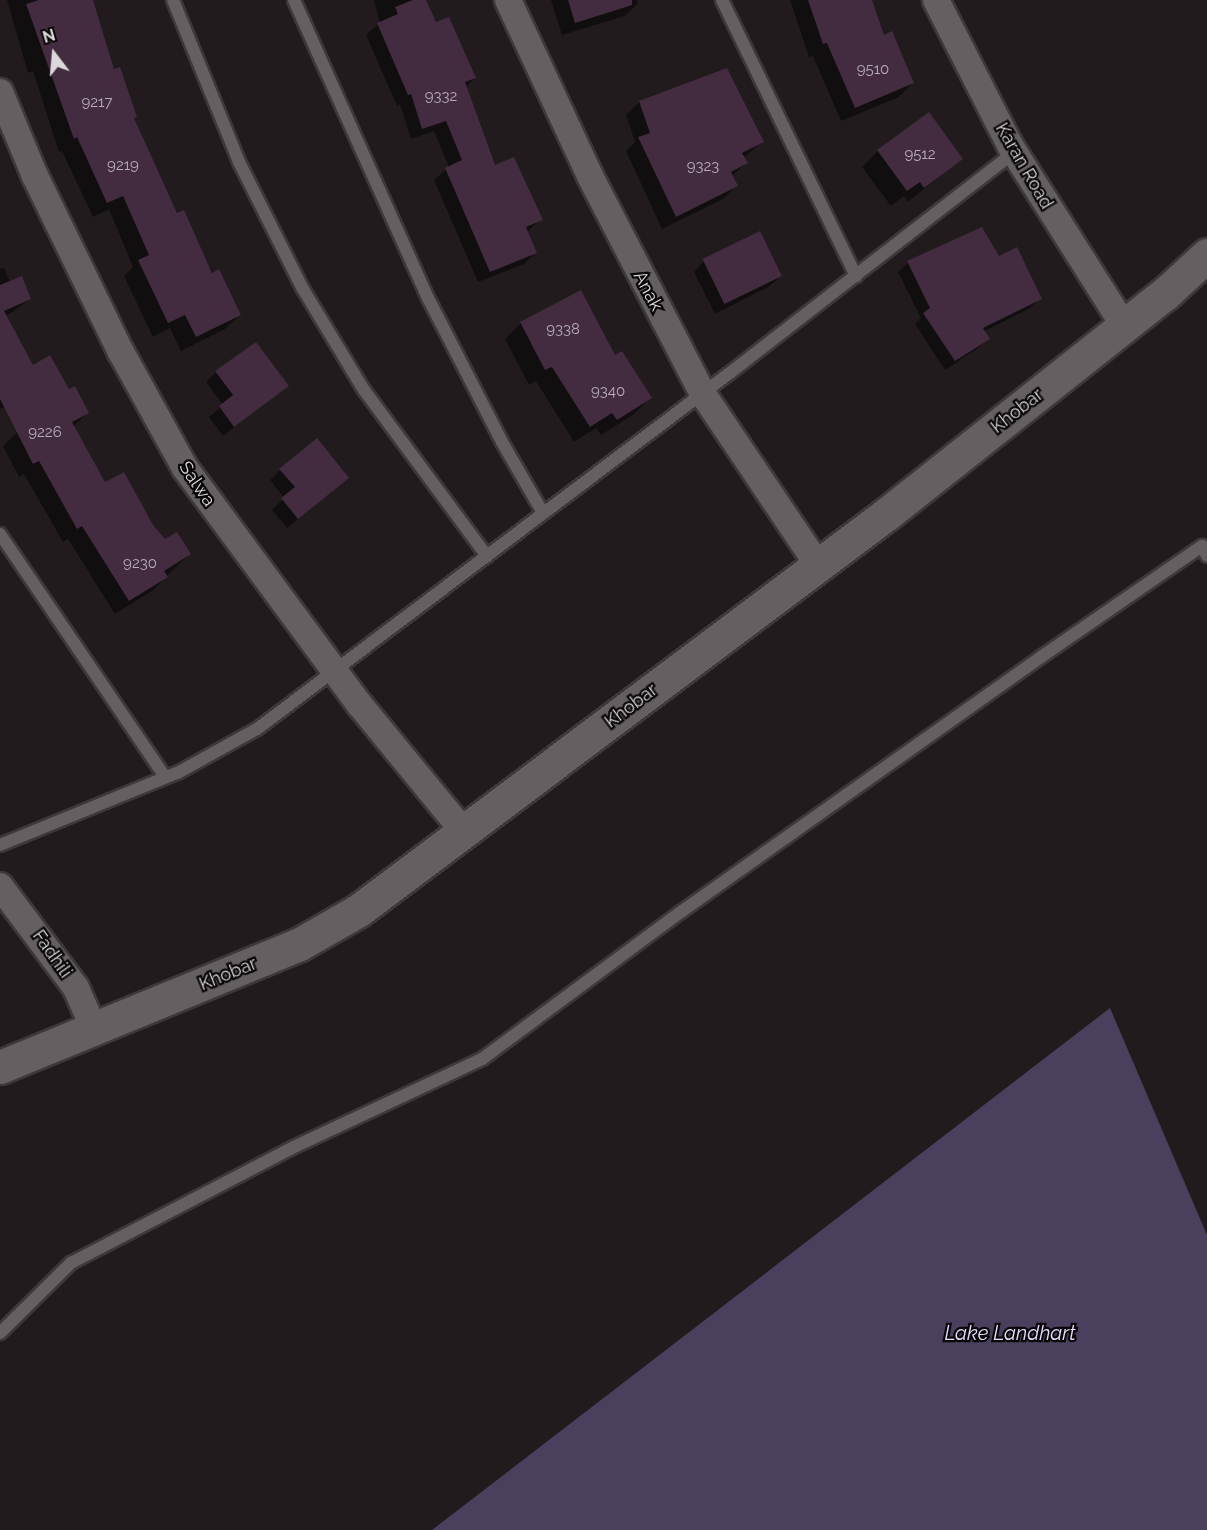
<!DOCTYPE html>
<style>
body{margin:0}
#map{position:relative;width:1207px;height:1530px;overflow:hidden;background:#211b1d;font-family:Raleway,sans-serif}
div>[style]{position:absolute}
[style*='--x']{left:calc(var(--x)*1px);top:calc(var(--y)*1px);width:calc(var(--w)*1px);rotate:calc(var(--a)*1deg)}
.water>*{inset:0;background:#4a405d}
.shadow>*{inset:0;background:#0007}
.building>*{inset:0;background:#432b40;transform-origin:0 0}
.roads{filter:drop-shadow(2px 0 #3d393a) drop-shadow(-2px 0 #3d393a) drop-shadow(0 2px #3d393a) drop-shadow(0 -2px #3d393a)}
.service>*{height:12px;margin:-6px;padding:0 6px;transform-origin:6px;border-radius:6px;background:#665f61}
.minor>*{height:26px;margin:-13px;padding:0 13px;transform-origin:13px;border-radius:13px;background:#665f61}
.secondary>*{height:33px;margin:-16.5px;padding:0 16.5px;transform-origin:16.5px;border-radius:16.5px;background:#665f61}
span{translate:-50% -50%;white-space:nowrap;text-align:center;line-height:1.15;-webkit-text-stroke:4.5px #090707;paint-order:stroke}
.number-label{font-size:15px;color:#b6aeb4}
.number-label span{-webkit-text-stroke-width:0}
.street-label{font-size:18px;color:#ddd9da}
.water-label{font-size:20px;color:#e7ddff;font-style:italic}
.north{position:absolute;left:24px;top:24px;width:60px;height:60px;-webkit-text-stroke:4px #090707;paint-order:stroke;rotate:344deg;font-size:16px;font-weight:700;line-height:24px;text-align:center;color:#ddd9da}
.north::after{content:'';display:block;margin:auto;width:21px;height:27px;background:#ddd9da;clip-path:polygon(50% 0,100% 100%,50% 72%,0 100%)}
</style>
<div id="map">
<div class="water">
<i style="clip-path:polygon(1110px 1008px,1207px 1235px,1207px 1530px,432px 1530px)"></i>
</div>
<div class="shadow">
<i style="clip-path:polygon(2px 0,91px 0,113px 71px,177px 215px,240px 315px,225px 329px,181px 351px,170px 328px,153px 337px,124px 276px,133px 267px,109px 209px,93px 217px,62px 151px,59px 152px,33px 71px,28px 73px,7px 0)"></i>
<i style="clip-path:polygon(374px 0,424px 0,435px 24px,449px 19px,475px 78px,465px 88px,495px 167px,513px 159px,541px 219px,527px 232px,535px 253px,524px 264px,478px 282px,434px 180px,449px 167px,434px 131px,411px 139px,400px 104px,397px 106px,366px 35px,380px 23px)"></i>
<i style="clip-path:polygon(551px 0,637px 0,638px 3px,625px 16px,562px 35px)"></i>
<i style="clip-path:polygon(790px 0,871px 0,883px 37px,912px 83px,899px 97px,841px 121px,813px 56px,809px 57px)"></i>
<i style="clip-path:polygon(639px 102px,762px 142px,743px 158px,746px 163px,732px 176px,736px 186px,723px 199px,662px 229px,626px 151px,635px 142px,626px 115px)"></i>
<i style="clip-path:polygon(878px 151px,961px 159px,908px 202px,904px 196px,891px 206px,862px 167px)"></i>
<i style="clip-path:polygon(999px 258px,1040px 298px,1030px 308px,983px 332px,988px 338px,978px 348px,945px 370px,915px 324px,921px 318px,898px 272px,908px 263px)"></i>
<i style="clip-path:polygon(704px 261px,781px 276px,770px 286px,715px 314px,694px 272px)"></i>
<i style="clip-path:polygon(4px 268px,10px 282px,30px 299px,5px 317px,32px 367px,68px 391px,87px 413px,73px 427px,105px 484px,165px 541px,189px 554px,152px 591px,115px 614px,68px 539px,63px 542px,24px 474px,19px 477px,3px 446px,17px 432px,24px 398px,0 409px,0 269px)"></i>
<i style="clip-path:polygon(521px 323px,615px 357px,650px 398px,634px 414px,601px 435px,596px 428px,574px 442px,536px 381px,529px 385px,505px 339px)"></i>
<i style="clip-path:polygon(216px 372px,287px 386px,223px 436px,209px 417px,223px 405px,206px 382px)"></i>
<i style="clip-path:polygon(280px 470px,347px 478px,287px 528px,272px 510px,284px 498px,270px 480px)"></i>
</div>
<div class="building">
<i style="clip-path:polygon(39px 0,93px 0,114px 69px,120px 67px,137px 117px,134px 118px,177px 213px,184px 210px,212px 273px,219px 269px,241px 315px,196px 337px,185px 315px,168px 323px,138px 260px,149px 255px,123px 196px,107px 203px,77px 137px,74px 139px,26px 4px)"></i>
<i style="clip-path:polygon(413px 0,426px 0,436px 22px,449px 17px,476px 78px,465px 82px,495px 165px,514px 157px,543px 220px,526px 227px,537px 253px,490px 272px,445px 168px,462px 160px,446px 121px,422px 129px,411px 94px,408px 95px,377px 23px,398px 14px,395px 7px)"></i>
<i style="clip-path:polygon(568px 0,632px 0,632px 5px,575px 23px)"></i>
<i style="clip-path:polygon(808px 0,872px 0,884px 35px,892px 31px,914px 83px,855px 108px,827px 43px,823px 44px)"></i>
<i style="clip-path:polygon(727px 68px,764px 142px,742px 153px,748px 163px,731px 172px,738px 186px,676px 217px,638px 137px,650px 133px,639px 101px)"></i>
<i style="clip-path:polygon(929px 112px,963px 159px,924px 188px,920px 182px,907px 191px,877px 150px)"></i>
<i style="clip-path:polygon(982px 227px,999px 256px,1017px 247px,1042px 299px,983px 328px,990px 339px,955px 361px,923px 313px,930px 308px,907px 261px)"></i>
<i style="left:760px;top:231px;width:50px;height:64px;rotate:64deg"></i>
<i style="clip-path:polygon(22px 276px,31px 299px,4px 311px,33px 365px,50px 355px,69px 389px,75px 386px,89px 413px,72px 422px,105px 482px,124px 472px,153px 525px,165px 539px,177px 532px,191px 554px,164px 571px,168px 577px,129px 601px,82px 526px,77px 529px,39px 461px,33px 464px,0 399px,0 285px)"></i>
<i style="clip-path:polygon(581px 290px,615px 355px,622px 351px,652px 398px,617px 420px,612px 413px,590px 427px,552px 367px,545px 370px,520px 322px)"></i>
<i style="clip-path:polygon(256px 342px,289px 386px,234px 427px,219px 406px,233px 395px,215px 371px)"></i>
<i style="clip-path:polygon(317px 438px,349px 478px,298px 519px,281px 498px,295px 487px,279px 469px)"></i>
</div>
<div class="roads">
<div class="service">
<i style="--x:173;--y:0;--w:175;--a:67.8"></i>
<i style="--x:239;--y:162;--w:142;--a:63.3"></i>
<i style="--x:303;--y:289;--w:118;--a:58.9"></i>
<i style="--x:364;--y:390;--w:207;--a:53.5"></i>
<i style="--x:294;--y:0;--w:327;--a:65.8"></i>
<i style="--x:428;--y:298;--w:162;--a:62.8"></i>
<i style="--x:502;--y:442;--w:82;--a:60"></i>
<i style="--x:722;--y:0;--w:307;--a:64.1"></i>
<i style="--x:0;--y:534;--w:294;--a:55.8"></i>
<i style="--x:0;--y:845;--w:193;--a:-22.2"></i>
<i style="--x:179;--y:772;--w:89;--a:-28.9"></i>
<i style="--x:257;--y:729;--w:593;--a:-36.99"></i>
<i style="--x:731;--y:372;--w:359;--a:-37.8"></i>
<i style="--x:0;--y:1333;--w:100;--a:-44.6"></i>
<i style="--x:71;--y:1263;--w:251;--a:-27.5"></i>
<i style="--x:294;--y:1147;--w:208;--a:-25.1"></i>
<i style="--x:482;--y:1059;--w:247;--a:-36.5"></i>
<i style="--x:681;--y:912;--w:441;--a:-35.3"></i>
<i style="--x:1041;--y:657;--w:196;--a:-34.6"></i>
<i style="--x:1202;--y:546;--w:11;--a:63"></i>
</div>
<div class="minor">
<i style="--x:508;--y:0;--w:194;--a:65"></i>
<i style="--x:590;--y:176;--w:246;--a:62.6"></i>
<i style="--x:703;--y:394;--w:206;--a:56.1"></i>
<i style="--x:936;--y:0;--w:165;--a:63"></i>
<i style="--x:1011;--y:147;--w:212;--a:57.7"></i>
<i style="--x:0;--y:92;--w:91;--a:67.4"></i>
<i style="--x:35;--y:176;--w:196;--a:64"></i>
<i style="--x:121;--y:352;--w:132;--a:61.1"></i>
<i style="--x:185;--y:468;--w:295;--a:53.6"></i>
<i style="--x:360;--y:705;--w:164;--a:50.7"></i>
<i style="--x:0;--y:886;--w:127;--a:53.3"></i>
<i style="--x:76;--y:988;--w:45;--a:66.3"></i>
</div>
<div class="secondary">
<i style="--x:0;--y:1067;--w:322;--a:-22.3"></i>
<i style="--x:298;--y:945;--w:70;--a:-29.8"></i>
<i style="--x:359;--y:910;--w:661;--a:-36.89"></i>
<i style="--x:888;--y:513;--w:355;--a:-38.4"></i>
<i style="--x:1166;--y:293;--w:56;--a:-42.8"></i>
</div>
</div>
<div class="number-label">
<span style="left:873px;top:70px">9510</span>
<span style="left:441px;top:97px">9332</span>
<span style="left:97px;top:103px">9217</span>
<span style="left:920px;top:155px">9512</span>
<span style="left:123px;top:166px">9219</span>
<span style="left:703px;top:167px">9323</span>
<span style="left:563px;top:330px">9338</span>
<span style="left:608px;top:392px">9340</span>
<span style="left:45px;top:433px">9226</span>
<span style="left:140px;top:564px">9230</span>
</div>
<div class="street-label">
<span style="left:1024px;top:166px;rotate:60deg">Karan Road</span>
<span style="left:648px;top:291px;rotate:62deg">Anak</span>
<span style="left:1017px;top:411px;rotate:-38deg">Khobar</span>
<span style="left:197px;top:484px;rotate:56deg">Salwa</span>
<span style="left:631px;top:706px;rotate:-37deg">Khobar</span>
<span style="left:52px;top:954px;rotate:55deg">Fadhili</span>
<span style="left:228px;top:974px;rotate:-22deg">Khobar</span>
</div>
<div class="water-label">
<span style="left:1010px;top:1333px">Lake Landhart</span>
</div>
<div class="north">N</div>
</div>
